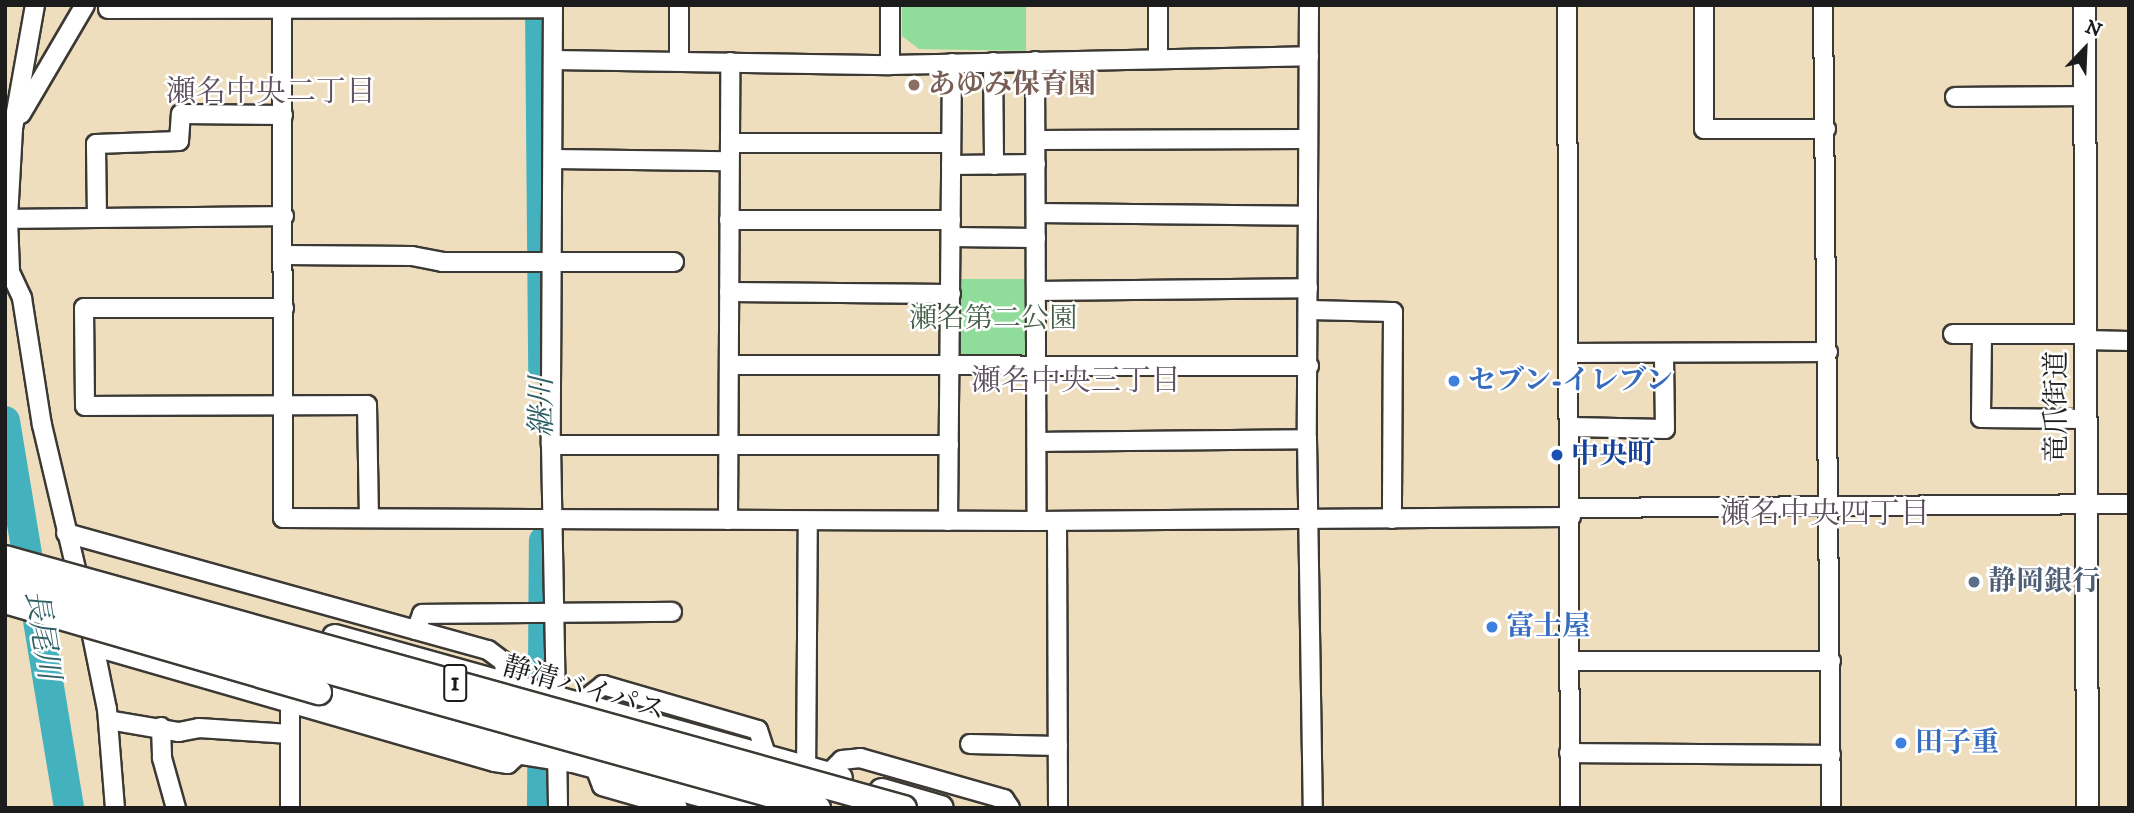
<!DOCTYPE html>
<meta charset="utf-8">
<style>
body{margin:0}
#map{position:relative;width:2134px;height:813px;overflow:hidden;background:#eedebd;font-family:"IM FELL DW Pica","Noto Serif JP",serif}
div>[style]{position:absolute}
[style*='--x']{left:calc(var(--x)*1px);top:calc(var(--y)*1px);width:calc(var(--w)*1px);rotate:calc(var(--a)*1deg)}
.green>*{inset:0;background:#90dd9b}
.river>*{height:30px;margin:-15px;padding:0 15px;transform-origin:15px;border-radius:15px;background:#43b2be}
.roads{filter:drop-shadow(2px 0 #3c3934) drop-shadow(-2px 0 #3c3934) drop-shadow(0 2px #3c3934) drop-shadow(0 -2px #3c3934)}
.minor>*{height:18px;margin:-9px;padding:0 9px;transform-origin:9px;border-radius:9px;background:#fff}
.major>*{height:21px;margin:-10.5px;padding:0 10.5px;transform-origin:10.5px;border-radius:10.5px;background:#fff}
.highway>*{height:24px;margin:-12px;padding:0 12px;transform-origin:12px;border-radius:12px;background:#fff}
.bridges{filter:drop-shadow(2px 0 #3c3934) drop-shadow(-2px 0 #3c3934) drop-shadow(0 2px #3c3934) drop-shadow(0 -2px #3c3934)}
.highway-bridge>*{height:24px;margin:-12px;padding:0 12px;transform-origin:12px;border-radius:12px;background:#fff}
.dots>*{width:19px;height:19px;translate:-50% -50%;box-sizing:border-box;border:4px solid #fff;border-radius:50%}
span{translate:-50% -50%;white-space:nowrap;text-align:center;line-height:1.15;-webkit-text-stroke:5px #fff;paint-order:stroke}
.shield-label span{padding:2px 5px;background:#fff;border:2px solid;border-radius:5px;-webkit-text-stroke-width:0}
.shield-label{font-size:26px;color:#1c1c1c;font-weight:700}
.education-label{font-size:28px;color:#785e54;font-weight:700}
.left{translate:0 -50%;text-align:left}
.park-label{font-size:28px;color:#456048}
.shop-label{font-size:28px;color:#366cbe;font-weight:700}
.street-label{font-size:28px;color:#1c1c1c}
.transit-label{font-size:28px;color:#164399;font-weight:700}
.service-label{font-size:28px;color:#4e5e75;font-weight:700}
.neighbourhood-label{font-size:30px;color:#5f5160}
.water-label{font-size:30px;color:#2e6065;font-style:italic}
.frame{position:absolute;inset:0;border:7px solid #1c1c1c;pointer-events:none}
.north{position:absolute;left:2050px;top:14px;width:70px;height:70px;-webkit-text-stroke:5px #fff;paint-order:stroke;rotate:23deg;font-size:19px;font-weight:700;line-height:28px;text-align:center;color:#1c1c1c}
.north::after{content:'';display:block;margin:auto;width:24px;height:32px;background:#1c1c1c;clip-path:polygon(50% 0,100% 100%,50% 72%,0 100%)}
</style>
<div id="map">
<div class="green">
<i style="clip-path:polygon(902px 5px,1026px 5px,1026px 51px,919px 49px,902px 36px)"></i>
<i style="clip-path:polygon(958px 279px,1028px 279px,1029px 353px,1024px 359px,964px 359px,957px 353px)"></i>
</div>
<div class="river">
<i style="--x:540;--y:5;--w:364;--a:89.5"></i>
<i style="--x:5;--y:421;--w:392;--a:80.6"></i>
<i style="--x:542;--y:808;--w:267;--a:-89.6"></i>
</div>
<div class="roads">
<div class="minor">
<i style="--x:35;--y:5;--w:126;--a:100.1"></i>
<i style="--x:13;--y:129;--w:90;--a:93.2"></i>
<i style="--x:8;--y:219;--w:53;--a:87.8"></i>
<i style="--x:10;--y:272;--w:29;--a:65"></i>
<i style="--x:22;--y:298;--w:129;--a:81.1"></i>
<i style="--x:42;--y:425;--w:165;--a:76.7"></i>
<i style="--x:282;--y:5;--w:513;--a:89.89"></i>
<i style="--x:283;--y:518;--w:754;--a:0.23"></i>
<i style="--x:1037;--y:521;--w:534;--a:-0.43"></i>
<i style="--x:553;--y:5;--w:440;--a:90.3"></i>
<i style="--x:551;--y:445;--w:265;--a:88.9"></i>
<i style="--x:679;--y:5;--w:54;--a:90"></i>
<i style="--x:1158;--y:5;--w:52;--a:90"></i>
<i style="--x:1309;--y:5;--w:434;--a:90.3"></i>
<i style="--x:1307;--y:439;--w:369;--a:89.1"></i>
<i style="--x:1567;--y:5;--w:803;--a:89.79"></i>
<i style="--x:1704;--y:5;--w:124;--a:90"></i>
<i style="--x:1704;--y:129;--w:122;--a:0"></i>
<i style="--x:1823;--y:5;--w:803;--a:89.43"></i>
<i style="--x:108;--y:9;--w:445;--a:-0.1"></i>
<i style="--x:553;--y:60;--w:337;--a:0.9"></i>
<i style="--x:890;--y:65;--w:419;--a:-1.2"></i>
<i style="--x:1035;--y:61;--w:460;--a:89.8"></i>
<i style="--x:993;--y:62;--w:103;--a:89.4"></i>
<i style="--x:890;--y:65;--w:60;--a:-90"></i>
<i style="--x:1955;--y:97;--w:129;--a:-0.4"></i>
<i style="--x:21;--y:114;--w:126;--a:-59.6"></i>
<i style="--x:1036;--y:140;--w:272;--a:-0.2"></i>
<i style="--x:730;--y:143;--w:221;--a:0"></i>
<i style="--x:553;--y:159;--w:176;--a:0.7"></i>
<i style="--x:951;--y:165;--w:85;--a:-0.7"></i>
<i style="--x:1036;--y:213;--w:272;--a:0.6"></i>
<i style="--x:97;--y:218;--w:74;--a:-90.8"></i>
<i style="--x:96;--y:144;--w:83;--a:-2.1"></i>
<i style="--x:179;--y:141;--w:27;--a:-86"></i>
<i style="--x:181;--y:114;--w:102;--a:0.6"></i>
<i style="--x:8;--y:219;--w:276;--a:-0.6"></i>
<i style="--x:729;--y:220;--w:222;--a:0"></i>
<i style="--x:951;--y:237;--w:85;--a:0.7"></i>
<i style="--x:284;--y:255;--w:128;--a:0.4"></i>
<i style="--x:412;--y:256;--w:31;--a:11"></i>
<i style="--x:442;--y:262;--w:232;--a:0"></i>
<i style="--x:1036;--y:291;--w:272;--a:-0.6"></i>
<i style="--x:729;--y:292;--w:222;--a:0.5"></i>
<i style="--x:284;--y:308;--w:200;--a:180"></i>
<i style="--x:84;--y:308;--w:98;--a:89.4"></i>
<i style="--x:85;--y:406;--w:282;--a:-0.2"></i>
<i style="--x:367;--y:405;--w:113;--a:89"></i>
<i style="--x:1308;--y:310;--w:85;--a:1.3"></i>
<i style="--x:1393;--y:312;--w:207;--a:90.3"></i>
<i style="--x:1953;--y:334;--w:132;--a:0"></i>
<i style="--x:1982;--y:334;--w:84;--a:90.7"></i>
<i style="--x:1981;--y:418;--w:104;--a:0.6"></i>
<i style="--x:2085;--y:340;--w:44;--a:1.3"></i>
<i style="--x:1570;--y:353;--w:258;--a:-0.2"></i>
<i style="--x:729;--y:365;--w:580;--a:0.1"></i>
<i style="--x:1571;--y:427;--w:94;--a:1.2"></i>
<i style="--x:1665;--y:429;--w:76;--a:-90.8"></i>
<i style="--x:1037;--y:442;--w:270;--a:-0.6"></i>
<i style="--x:551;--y:445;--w:398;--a:0"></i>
<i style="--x:1571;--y:508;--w:558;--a:-0.41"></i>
<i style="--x:728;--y:520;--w:458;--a:-89.7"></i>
<i style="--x:948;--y:521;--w:458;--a:-89.5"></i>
<i style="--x:1057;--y:521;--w:287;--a:89.8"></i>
<i style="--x:66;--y:533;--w:438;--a:15.5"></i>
<i style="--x:488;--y:650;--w:20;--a:37"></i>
<i style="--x:504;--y:662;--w:22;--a:85"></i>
<i style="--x:88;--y:616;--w:95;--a:78.5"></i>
<i style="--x:107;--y:709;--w:99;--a:85.4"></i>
<i style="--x:416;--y:630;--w:17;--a:-69"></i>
<i style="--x:422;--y:614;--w:250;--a:-0.5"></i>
<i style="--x:96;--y:647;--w:415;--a:16.1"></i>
<i style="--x:495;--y:762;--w:13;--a:9"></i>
<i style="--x:508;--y:764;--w:18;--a:-43"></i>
<i style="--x:1572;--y:661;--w:259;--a:0"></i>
<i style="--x:579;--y:704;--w:31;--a:-38"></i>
<i style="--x:603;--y:685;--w:161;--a:16.2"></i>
<i style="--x:758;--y:730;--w:28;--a:72"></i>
<i style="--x:108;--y:720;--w:72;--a:9.6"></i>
<i style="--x:179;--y:732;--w:20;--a:-11"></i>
<i style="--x:199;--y:728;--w:91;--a:3.8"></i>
<i style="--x:161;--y:727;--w:31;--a:88"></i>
<i style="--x:162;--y:758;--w:52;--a:74.4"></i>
<i style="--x:970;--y:744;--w:88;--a:1.3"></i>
<i style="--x:557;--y:748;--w:60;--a:89"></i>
<i style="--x:1569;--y:753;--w:262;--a:0.4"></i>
<i style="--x:594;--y:765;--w:22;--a:69"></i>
<i style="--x:602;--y:786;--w:79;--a:16.1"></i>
<i style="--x:827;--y:775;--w:21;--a:-45"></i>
<i style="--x:842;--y:760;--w:18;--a:-6"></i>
<i style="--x:860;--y:758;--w:150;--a:15.9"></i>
<i style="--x:1004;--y:799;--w:11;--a:56"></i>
<i style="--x:806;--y:780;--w:259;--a:-89.6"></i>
<i style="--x:290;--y:808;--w:105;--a:-90"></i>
</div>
<div class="major">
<i style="--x:2084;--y:5;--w:803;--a:89.79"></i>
</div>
<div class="highway">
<i style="--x:335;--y:637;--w:524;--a:15.6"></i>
<i style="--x:319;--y:692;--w:211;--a:16.5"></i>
<i style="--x:521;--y:752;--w:53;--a:8.7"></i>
<i style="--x:573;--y:760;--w:185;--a:15"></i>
<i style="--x:882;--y:791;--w:61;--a:16.1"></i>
</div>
</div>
<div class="bridges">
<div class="highway-bridge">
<i style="--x:5;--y:558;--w:933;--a:15.54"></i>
<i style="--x:5;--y:581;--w:844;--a:15.6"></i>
<i style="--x:5;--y:601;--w:327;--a:16.2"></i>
</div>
</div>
<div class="dots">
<i style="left:914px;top:85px;background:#8d6e63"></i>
<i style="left:1454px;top:381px;background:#3f7fe0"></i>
<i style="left:1557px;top:455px;background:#1a4fb4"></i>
<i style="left:1974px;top:582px;background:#5c6f8a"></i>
<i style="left:1492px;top:627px;background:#3f7fe0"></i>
<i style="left:1901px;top:743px;background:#3f7fe0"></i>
</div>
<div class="shield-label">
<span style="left:455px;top:683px">1</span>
</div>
<div class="education-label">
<span class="left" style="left:928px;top:85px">あゆみ保育園</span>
</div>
<div class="park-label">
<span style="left:993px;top:319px">瀬名第二公園</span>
</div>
<div class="shop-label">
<span class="left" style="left:1468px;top:381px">セブン-イレブン</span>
<span class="left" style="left:1506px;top:627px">富士屋</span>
<span class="left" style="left:1915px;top:743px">田子重</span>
</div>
<div class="street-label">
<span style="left:2057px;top:407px;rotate:-90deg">竜爪街道</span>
<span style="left:584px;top:689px;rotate:16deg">静清バイパス</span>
</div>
<div class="transit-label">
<span class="left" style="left:1571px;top:455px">中央町</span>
</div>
<div class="service-label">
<span class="left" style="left:1988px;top:582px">静岡銀行</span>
</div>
<div class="neighbourhood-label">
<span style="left:271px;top:93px">瀬名中央二丁目</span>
<span style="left:1076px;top:382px">瀬名中央三丁目</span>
<span style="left:1825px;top:515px">瀬名中央四丁目</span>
</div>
<div class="water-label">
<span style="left:543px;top:407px;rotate:-90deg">継川</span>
<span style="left:41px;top:635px;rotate:81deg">長尾川</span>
</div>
<div class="frame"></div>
<div class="north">N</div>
</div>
